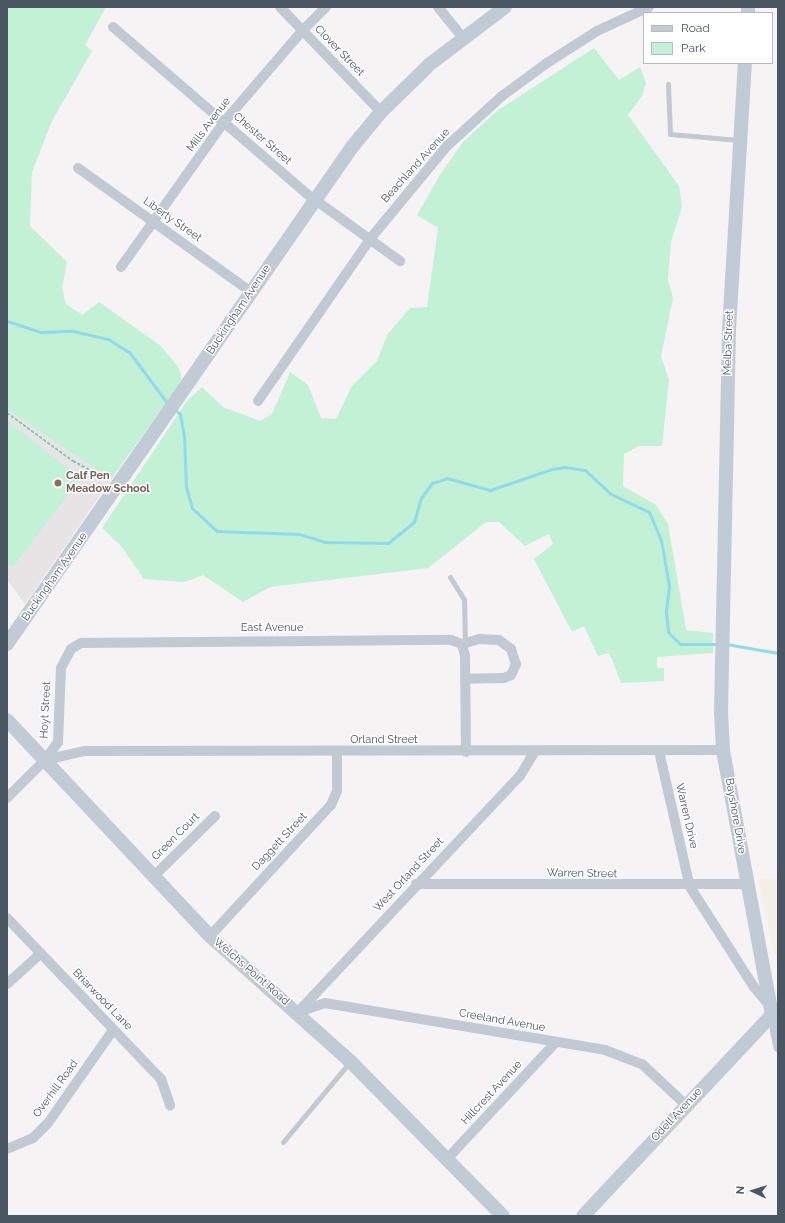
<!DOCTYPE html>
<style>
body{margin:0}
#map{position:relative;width:785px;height:1223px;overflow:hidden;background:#f5f3f3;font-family:Raleway,sans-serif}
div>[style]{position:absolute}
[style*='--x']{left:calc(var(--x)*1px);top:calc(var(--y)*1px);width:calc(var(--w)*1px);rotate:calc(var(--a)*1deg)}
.education>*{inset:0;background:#e6e4e5}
.green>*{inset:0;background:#c3f1d5}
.sand>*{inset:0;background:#f5f0e5}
.stream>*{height:3px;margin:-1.5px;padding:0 1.5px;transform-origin:1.5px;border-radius:1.5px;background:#90daee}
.path>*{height:2px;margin-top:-1px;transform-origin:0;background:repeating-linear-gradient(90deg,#7ad0a6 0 3px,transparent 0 5px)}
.lane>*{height:5px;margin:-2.5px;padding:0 2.5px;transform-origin:2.5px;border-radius:2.5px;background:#c1cad2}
.street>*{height:10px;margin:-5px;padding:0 5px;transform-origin:5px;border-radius:5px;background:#c1cad2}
.secondary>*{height:14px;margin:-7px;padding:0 7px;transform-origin:7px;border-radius:7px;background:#c1cbd6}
.dots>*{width:11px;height:11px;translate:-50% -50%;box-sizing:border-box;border:2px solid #fff;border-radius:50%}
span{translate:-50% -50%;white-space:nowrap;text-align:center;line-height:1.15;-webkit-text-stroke:3px #fff;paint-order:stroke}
.street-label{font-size:11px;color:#4a5661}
.education-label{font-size:11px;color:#785e54;font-weight:700}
.left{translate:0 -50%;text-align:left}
.frame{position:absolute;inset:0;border:8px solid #4a5661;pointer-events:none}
.legend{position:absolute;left:643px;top:12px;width:130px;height:52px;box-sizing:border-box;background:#fff;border:1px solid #b7bbc0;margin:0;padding:5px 7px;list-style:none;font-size:12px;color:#4a5661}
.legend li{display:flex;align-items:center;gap:8px;height:20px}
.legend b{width:20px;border:1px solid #b7bbc0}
.north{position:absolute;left:733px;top:1171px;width:40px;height:40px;-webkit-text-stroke:3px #fff;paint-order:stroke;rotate:274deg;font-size:11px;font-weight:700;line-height:16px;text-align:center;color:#4a5661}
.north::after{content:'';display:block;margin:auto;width:14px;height:18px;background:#4a5661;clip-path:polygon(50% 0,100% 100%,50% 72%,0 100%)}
</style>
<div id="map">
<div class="education">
<i style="clip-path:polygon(7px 309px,176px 386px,25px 604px,7px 580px)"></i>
</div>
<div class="green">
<i style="clip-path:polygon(7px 7px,106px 7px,85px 45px,92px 51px,52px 121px,32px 172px,30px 226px,67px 262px,62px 288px,66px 304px,82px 315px,99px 302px,161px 346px,179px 368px,182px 379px,175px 391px,111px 479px,7px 409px)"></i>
<i style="clip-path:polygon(594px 48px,619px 80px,640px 67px,646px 83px,642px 96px,628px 115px,679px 186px,682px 207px,671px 242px,668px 279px,673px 298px,661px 356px,669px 380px,662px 446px,639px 446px,624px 454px,623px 486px,656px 505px,668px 524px,686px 630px,713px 633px,713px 653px,657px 657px,657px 668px,664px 668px,664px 681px,621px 683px,612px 659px,608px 653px,598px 656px,584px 626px,572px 632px,534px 559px,553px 544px,549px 534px,525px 546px,499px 522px,486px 522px,428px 568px,270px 587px,243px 602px,203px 575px,185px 582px,144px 579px,121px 546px,102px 528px,187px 401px,202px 387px,223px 407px,260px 421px,272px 414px,290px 372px,308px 385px,321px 418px,336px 419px,352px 386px,377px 361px,387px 335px,410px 308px,427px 307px,438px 228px,417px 215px,441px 173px,463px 142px,497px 111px)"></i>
<i style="clip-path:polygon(7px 421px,81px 478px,12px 568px,7px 563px)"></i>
</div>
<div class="sand">
<i style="clip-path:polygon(778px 878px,778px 969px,758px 879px)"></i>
</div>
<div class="stream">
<i style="--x:7;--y:321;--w:35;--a:18"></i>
<i style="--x:40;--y:332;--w:33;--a:-2"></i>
<i style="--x:73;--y:331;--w:36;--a:13"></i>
<i style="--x:108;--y:339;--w:26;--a:32"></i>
<i style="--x:130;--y:353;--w:64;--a:53.3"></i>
<i style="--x:174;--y:409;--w:8;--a:40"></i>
<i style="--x:180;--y:414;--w:23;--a:80"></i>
<i style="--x:184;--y:437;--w:50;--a:87.7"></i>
<i style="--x:186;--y:487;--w:22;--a:74"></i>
<i style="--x:192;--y:508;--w:34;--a:43"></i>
<i style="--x:217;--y:531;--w:82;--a:2.1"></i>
<i style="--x:299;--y:534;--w:28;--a:17"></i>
<i style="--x:326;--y:542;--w:62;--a:0.9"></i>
<i style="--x:388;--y:543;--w:33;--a:-39"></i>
<i style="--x:414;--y:522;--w:25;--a:-74"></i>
<i style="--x:421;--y:498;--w:19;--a:-54"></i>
<i style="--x:432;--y:483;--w:16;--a:-18"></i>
<i style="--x:447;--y:478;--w:45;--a:15.6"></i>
<i style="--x:490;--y:490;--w:65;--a:-18.7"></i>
<i style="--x:552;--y:469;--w:13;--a:-9"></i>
<i style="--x:565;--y:467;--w:20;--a:9"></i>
<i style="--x:585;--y:470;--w:35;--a:43"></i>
<i style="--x:611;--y:494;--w:42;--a:25.3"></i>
<i style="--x:649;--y:512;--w:30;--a:67"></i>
<i style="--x:661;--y:540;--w:47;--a:80.1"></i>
<i style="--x:669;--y:586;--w:26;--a:97"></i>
<i style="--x:666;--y:612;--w:20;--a:84"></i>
<i style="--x:668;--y:632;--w:17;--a:45"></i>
<i style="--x:680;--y:644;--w:38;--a:0"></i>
<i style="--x:726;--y:644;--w:53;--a:9.8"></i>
</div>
<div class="path">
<i style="--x:7;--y:413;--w:82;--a:36"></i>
<i style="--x:73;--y:461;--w:40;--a:28"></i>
</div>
<div class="lane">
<i style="--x:668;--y:84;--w:50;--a:87.7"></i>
<i style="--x:670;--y:134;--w:69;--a:5"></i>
<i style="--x:450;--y:577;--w:26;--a:58"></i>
<i style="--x:464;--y:599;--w:44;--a:88.7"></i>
<i style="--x:283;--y:1142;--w:104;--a:-50.1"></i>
</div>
<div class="street">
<i style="--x:280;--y:7;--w:146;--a:46.1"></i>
<i style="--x:438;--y:7;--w:38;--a:51"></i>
<i style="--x:113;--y:27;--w:256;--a:40.7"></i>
<i style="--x:307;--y:194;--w:115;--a:35.8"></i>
<i style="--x:78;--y:168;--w:213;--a:35.6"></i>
<i style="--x:121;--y:267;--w:178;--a:-54.6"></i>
<i style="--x:224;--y:122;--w:120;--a:-49.4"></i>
<i style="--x:302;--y:31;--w:34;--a:-45"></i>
<i style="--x:258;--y:401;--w:197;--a:-55.3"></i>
<i style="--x:370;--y:239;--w:121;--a:-50.4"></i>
<i style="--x:447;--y:146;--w:74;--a:-42.3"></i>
<i style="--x:502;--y:96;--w:56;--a:-36.3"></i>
<i style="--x:547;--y:63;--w:59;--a:-32.6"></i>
<i style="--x:597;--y:31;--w:57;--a:-24.8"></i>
<i style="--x:462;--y:644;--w:18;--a:-16"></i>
<i style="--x:479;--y:639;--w:20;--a:3"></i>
<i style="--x:499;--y:640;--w:15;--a:37"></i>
<i style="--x:511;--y:649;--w:16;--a:72"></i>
<i style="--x:516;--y:664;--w:12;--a:114"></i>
<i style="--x:511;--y:675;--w:8;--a:157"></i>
<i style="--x:504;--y:678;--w:39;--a:179"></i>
<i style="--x:462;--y:644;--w:12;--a:76"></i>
<i style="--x:465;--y:656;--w:96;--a:89.4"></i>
<i style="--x:659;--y:751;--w:139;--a:77.2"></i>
<i style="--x:690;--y:887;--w:119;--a:57.4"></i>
<i style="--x:754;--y:987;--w:25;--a:50"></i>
<i style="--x:45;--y:760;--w:41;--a:-12.7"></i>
<i style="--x:85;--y:751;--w:638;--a:-0.09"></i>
<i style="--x:7;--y:798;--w:54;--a:-45"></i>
<i style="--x:45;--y:760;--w:22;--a:-54"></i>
<i style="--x:58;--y:742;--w:74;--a:-87.7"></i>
<i style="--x:61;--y:668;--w:21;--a:-62"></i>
<i style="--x:71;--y:649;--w:12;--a:-31"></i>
<i style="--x:81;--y:643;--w:370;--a:-0.5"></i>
<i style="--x:451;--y:640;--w:12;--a:20"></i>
<i style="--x:155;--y:875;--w:84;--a:-44.5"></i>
<i style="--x:416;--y:884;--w:332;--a:0"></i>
<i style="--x:7;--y:918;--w:223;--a:46.3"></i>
<i style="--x:161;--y:1079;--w:28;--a:71"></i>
<i style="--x:210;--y:936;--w:178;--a:-47.3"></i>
<i style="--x:331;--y:805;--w:15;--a:-67"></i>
<i style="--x:337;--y:791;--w:39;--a:-90"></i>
<i style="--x:7;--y:984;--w:45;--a:-42.3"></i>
<i style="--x:299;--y:1011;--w:323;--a:-46.8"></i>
<i style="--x:520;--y:776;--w:27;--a:-59"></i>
<i style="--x:298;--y:1012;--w:28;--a:-18"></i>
<i style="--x:325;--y:1003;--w:284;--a:9.5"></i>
<i style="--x:605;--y:1050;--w:40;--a:21"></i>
<i style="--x:642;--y:1064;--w:60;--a:43"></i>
<i style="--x:772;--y:1015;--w:33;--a:79"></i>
<i style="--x:7;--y:1149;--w:28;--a:-23"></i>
<i style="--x:33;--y:1138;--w:21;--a:-45"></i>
<i style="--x:48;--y:1123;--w:113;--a:-55"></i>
<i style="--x:447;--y:1159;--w:158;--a:-47"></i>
</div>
<div class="secondary">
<i style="--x:748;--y:13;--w:6;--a:-90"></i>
<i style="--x:7;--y:644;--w:605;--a:-55.23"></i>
<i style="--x:352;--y:147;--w:45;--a:-50.4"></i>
<i style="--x:381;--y:112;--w:69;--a:-44.4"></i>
<i style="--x:430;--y:64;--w:94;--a:-37.2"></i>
<i style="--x:7;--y:720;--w:296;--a:46.8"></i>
<i style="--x:210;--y:936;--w:188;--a:41.8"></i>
<i style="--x:350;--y:1061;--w:218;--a:45.4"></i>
<i style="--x:583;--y:1216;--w:276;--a:-46.8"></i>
<i style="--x:772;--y:1015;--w:269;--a:-100.5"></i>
<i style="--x:723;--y:750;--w:37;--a:-93"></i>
<i style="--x:721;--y:713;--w:383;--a:-88.8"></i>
<i style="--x:729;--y:330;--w:267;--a:-86.6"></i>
</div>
<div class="dots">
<i style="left:58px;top:483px;background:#8d6e63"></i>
</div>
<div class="street-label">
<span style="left:339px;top:51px;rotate:46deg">Clover Street</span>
<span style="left:209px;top:125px;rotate:-53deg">Mills Avenue</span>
<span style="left:262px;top:139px;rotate:41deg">Chester Street</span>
<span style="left:416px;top:166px;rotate:-48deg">Beachland Avenue</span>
<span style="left:172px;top:220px;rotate:35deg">Liberty Street</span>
<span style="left:239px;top:310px;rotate:-56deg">Buckingham Avenue</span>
<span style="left:729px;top:343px;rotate:-88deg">Melba Street</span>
<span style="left:55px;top:577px;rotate:-55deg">Buckingham Avenue</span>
<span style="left:272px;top:628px">East Avenue</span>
<span style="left:46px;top:710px;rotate:-87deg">Hoyt Street</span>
<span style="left:384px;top:740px">Orland Street</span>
<span style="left:686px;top:816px;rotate:77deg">Warren Drive</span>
<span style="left:735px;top:816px;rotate:80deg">Bayshore Drive</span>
<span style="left:176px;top:837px;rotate:-45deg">Green Court</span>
<span style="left:280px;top:842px;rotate:-47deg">Daggett Street</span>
<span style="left:582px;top:874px;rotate:1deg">Warren Street</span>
<span style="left:409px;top:875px;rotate:-47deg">West Orland Street</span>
<span style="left:251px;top:972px;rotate:41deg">Welchs Point Road</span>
<span style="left:102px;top:1000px;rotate:46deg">Briarwood Lane</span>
<span style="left:502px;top:1021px;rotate:10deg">Creeland Avenue</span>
<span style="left:56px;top:1089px;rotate:-54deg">Overhill Road</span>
<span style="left:492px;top:1093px;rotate:-47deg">Hillcrest Avenue</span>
<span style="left:677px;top:1115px;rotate:-47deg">Odell Avenue</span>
</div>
<div class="education-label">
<span class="left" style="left:66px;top:483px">Calf Pen<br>Meadow School</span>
</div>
<div class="frame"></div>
<ul class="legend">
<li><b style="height:5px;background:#c1cbd6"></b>Road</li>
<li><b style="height:11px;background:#c3f1d5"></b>Park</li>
</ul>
<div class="north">N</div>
</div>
